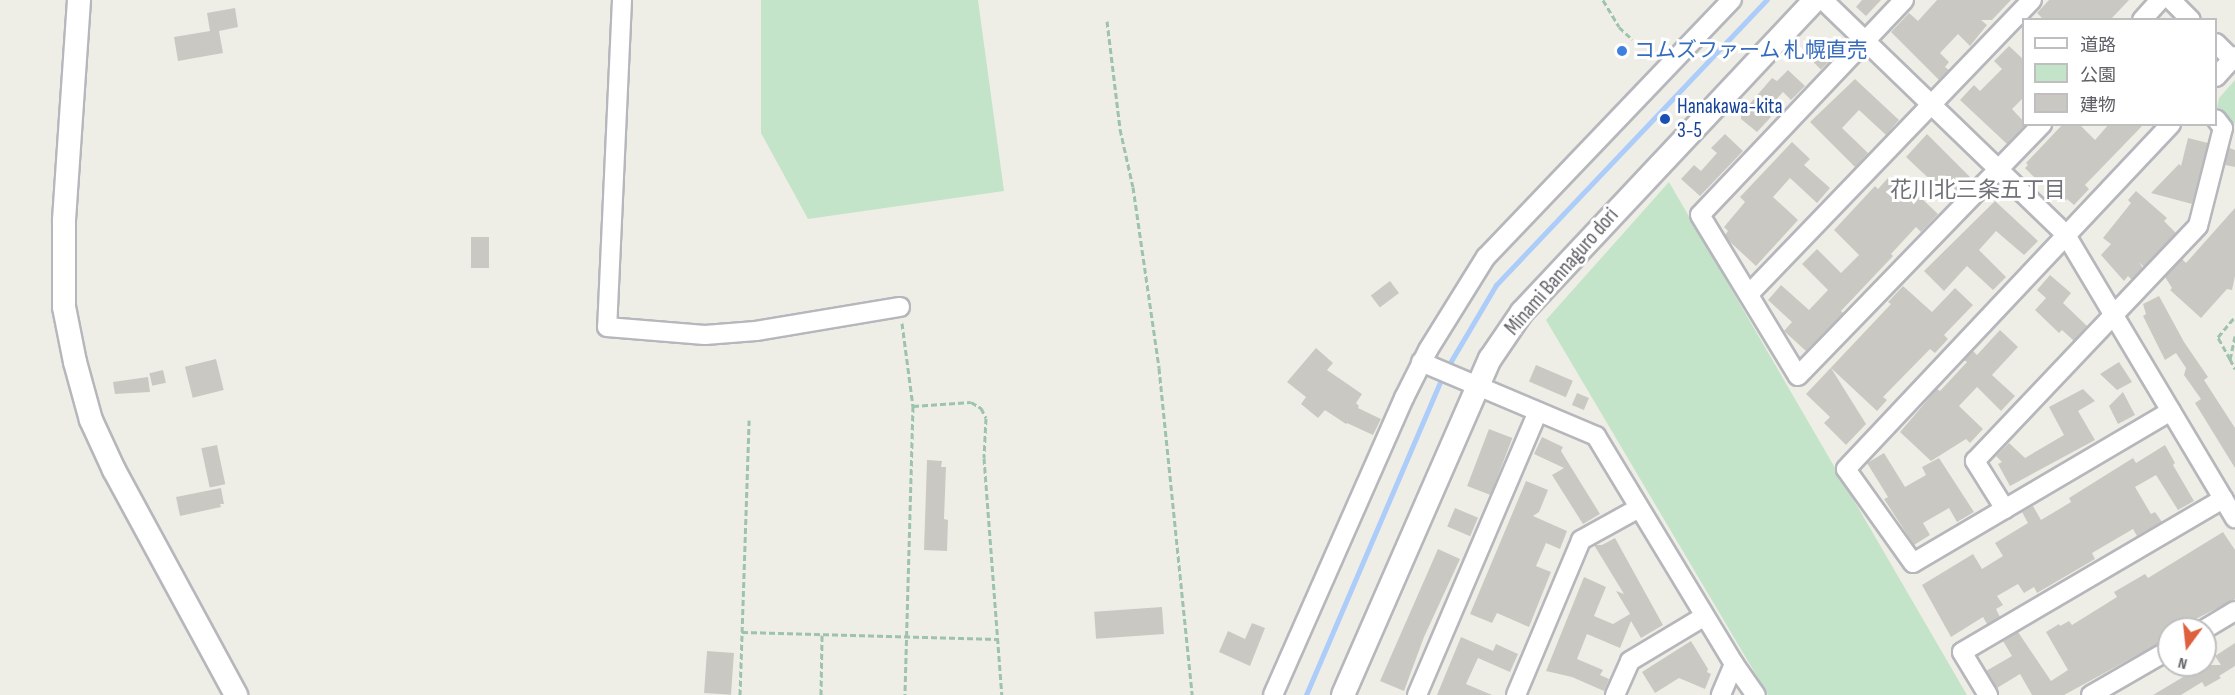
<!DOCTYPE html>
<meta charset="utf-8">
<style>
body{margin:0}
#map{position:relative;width:2235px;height:695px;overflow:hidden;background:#efeee6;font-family:"Sofia Sans Condensed","Noto Sans JP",sans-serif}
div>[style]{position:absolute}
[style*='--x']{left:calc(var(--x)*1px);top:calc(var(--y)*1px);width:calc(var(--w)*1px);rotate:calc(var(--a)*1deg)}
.green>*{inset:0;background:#c4e4c9}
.stream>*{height:4.5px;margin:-2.25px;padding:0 2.25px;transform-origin:2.25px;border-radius:2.25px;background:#acccf9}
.building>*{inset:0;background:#cac8c2;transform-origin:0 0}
.path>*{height:3px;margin-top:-1.5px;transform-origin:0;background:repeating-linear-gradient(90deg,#9dc2ad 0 6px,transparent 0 9px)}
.roads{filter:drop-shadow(2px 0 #b6b7bc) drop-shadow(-2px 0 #b6b7bc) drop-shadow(0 2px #b6b7bc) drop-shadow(0 -2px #b6b7bc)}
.minor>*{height:18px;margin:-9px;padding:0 9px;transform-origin:9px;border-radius:9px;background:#fff}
.tertiary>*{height:22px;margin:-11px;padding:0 11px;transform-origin:11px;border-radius:11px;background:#fff}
.dots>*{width:16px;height:16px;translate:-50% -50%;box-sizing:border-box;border:3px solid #fff;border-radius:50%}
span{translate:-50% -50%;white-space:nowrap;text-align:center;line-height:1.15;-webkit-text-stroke:6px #fff;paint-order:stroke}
.shop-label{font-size:21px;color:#366cbe}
.left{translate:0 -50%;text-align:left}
.transit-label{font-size:21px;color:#164399}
.street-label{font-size:21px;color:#5e6065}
.neighbourhood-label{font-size:22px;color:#6f7277}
.legend{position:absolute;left:2022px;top:18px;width:195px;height:108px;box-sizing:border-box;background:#fff;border:2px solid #bfbfc1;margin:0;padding:8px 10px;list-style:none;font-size:18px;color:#5e6065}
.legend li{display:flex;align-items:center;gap:12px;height:30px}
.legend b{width:30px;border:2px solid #bfbfc1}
.north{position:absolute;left:2157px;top:617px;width:60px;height:60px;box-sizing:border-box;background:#fff;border:2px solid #bfbfc1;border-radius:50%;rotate:195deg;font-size:16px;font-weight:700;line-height:24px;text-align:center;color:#5e6065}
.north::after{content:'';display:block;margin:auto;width:21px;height:27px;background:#dd613e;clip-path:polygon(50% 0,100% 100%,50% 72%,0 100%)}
</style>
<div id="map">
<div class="green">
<i style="clip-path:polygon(761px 0,978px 0,1004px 191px,808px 219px,761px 133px)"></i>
<i style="clip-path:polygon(2235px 80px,2235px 124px,2217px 107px,2219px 98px)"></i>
<i style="clip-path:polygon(1669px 182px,1967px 695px,1768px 695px,1546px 320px)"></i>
</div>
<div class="stream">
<i style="--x:1447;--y:368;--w:96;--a:-59.4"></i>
<i style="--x:1496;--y:285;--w:393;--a:-46.5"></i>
<i style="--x:1306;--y:695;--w:348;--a:-66.8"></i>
</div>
<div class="building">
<i style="clip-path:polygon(1862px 0,1881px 0,1866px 16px,1856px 7px)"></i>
<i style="clip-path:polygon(1937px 0,2011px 0,1992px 20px,1981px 20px,1987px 25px,1970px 46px,1958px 34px,1940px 53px,1949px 62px,1945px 67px,1949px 70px,1939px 80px,1891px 32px,1909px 13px,1918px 21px)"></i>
<i style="clip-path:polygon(2049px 0,2129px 0,2110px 20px,2044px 20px,2037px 13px)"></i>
<i style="clip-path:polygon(235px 8px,238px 27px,219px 31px,223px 53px,178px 61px,174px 37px,210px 31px,207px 13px)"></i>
<i style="left:1818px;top:37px;width:25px;height:21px;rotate:45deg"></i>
<i style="clip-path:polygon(2009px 46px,2024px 60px,2024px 97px,2012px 109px,2026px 124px,2007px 144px,1960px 100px,1974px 85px,1980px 91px,2002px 69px,1994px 61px)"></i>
<i style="clip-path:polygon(1788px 70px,1805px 86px,1791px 100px,1783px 92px,1765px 112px,1771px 117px,1757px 132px,1741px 119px,1741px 114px,1772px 78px,1777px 81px)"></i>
<i style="clip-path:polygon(1855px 79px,1899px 120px,1886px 135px,1859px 110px,1842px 128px,1868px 153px,1855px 167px,1810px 122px)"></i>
<i style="clip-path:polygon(2063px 124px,2079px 124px,2095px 140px,2109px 124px,2144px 124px,2085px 185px,2089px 189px,2074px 205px,2067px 199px,2065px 201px,2042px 181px,2040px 183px,2025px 168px,2028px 165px,2026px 163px)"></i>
<i style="clip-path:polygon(1725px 134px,1743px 151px,1700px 196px,1681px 179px,1694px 165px,1701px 171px,1717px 153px,1711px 148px)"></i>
<i style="clip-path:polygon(1927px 134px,1970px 177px,1956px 192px,1943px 181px,1938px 187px,1906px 157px)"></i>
<i style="clip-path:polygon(2188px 138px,2208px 143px,2192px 204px,2151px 193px,2179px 164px,2181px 166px)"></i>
<i style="clip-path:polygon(1792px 142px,1810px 159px,1804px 165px,1830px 188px,1817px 203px,1790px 178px,1773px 197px,1798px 220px,1756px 266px,1729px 241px,1725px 235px,1728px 231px,1724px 227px,1745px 202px,1740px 197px)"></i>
<i style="clip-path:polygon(2229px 148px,2235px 150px,2235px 167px,2225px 165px)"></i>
<i style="clip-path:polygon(1888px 178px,1914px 201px,1919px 196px,1938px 214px,1921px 232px,1916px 227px,1891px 254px,1893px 256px,1841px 311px,1843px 313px,1806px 351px,1784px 331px,1792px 322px,1768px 300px,1781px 285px,1809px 310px,1828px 290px,1802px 264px,1817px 249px,1841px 273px,1859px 255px,1834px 230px,1875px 186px,1878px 189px)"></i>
<i style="clip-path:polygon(2136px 191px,2167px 218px,2164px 221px,2176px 233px,2144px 267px,2139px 262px,2143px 268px,2132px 280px,2128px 276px,2124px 281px,2101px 255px,2111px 244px,2103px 238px,2131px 203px,2128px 200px)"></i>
<i style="clip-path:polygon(1995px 201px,2038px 241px,2024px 255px,1996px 231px,1979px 250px,2006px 277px,1993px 290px,1967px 266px,1944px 291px,1924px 271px)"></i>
<i style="clip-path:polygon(2235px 208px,2235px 276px,2232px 290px,2227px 289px,2201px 318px,2170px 290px,2172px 288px,2165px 277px,2182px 259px,2186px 263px)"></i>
<i style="left:471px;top:237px;width:18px;height:31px"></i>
<i style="clip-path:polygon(2050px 275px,2071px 293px,2063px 303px,2087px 326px,2074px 341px,2062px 330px,2059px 333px,2035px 310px,2046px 298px,2037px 290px)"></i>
<i style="left:1390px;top:281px;width:15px;height:24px;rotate:53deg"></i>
<i style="clip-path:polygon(1903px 286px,1932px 312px,1955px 288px,1973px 305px,1944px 335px,1948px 339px,1935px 353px,1930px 349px,1883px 397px,1887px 400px,1877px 411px,1831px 368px,1866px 424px,1846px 445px,1824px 423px,1830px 417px,1806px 394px,1891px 304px,1888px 302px)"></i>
<i style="clip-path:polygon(2159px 296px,2184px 342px,2208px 377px,2204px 380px,2235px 428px,2235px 468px,2195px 403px,2201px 399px,2184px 375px,2186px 368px,2176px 353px,2165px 360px,2143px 316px,2146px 314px,2143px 304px)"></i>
<i style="clip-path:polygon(2000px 330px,2018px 347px,1992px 375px,2015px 396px,2001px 411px,1977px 387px,1959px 406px,1983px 429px,1970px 443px,1966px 439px,1931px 461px,1900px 432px,1937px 389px,1940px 391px,1967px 362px,1964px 360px,1973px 351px,1977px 355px)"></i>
<i style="clip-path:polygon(1316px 348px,1333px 363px,1327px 370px,1362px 394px,1356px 403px,1359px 406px,1358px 408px,1381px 419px,1373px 435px,1347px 423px,1346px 424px,1325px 410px,1318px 418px,1301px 404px,1306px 397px,1287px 382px)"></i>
<i style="left:216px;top:359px;width:32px;height:32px;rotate:76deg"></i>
<i style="clip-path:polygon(2119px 362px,2132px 382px,2117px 390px,2100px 374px)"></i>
<i style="left:1536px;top:365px;width:40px;height:18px;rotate:23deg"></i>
<i style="left:163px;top:370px;width:13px;height:14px;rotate:77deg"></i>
<i style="clip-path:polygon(148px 377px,150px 392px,115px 394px,113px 382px)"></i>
<i style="clip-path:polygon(2083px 389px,2095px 401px,2078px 411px,2095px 440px,2010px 486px,1998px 464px,2002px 462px,1996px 456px,2009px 443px,2025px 458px,2064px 435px,2049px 407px)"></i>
<i style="clip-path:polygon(2123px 392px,2135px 415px,2118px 424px,2109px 406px)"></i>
<i style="left:1577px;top:393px;width:13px;height:13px;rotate:23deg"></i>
<i style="left:1489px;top:429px;width:25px;height:61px;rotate:21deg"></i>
<i style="clip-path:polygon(1542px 437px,1563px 447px,1561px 451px,1600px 514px,1583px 524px,1552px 475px,1564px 468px,1534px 454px)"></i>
<i style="left:217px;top:445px;width:40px;height:16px;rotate:78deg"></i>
<i style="clip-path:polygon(2165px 445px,2175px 463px,2173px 465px,2194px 501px,2178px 510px,2156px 475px,2135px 487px,2151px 514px,2155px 512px,2162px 522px,2137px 536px,2133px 529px,2092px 553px,2095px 559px,2037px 593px,2034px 587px,2024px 593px,2018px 584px,1997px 596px,2003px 605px,1996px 609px,2000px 617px,1987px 624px,1983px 617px,1951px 637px,1922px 585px,1973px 554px,1982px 569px,2003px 556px,1995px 543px,2028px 523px,2022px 512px,2033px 506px,2041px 520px,2071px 502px,2069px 498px,2133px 458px,2136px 463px)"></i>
<i style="clip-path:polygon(1884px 453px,1905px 487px,1926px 475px,1922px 467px,1939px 458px,1974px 512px,1957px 522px,1949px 508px,1923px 523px,1930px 535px,1914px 545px,1884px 499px,1888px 497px,1867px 463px)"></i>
<i style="clip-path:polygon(927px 460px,942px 461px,941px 467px,946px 467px,944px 519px,948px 520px,947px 551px,924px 550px)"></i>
<i style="clip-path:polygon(1526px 481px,1548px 490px,1539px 512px,1533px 516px,1567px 531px,1560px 549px,1546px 543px,1536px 566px,1551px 572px,1529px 627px,1497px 613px,1492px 623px,1470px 614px)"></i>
<i style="clip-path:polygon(221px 488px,224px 504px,220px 504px,221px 507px,180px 516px,176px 497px)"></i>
<i style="left:1455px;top:508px;width:25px;height:20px;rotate:23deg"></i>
<i style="clip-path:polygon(2223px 532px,2235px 550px,2235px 599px,2188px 623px,2192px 629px,2169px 629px,2169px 635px,2154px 646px,2064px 695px,2032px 695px,2020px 674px,1997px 688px,1986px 671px,2012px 656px,2003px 641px,2018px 632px,2051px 681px,2068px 670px,2046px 632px,2059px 624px,2060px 626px,2069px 621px,2072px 625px,2117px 597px,2114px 592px,2145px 574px,2148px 578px)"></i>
<i style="clip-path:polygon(1615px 538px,1663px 625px,1641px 638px,1631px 621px,1620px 648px,1587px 634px,1577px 659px,1603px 670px,1600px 675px,1609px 679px,1604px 691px,1572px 677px,1546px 671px,1584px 577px,1606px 587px,1594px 616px,1613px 624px,1630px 614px,1616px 591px,1624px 594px,1594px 545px,1602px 545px)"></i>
<i style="clip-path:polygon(1438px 549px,1460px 559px,1424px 637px,1404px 691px,1380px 681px)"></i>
<i style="left:1162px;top:607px;width:27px;height:68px;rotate:86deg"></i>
<i style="clip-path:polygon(1252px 623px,1265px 628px,1250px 666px,1219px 652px,1228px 631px,1245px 639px)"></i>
<i style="clip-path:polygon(1461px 637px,1493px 651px,1496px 644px,1518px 654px,1510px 672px,1478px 658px,1466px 684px,1492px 695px,1437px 695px)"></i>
<i style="clip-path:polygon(1691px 641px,1708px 669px,1707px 672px,1711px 674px,1705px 689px,1679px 678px,1655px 693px,1642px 672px)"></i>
<i style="clip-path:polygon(2235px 643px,2235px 666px,2219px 676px,2221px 678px,2205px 687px,2202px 682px,2181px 695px,2153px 695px,2193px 671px,2189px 665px,2221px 665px,2215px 656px)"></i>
<i style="left:707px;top:651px;width:27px;height:42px;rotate:4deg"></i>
</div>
<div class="path">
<i style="--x:1603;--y:0;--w:31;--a:59"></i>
<i style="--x:1619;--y:27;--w:18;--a:43"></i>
<i style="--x:1107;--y:21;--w:109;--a:83.1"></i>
<i style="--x:1120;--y:129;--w:59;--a:77.4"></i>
<i style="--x:1133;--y:187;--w:183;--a:81.8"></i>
<i style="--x:1159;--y:368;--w:329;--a:84.2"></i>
<i style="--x:902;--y:323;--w:84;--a:82.5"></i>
<i style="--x:913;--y:406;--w:289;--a:91.6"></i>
<i style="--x:2235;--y:336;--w:24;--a:102"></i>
<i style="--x:2230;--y:359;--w:11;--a:63"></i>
<i style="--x:2230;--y:359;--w:25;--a:-119"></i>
<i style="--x:2218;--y:337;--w:26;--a:-50"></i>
<i style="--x:913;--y:406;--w:58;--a:-3.9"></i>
<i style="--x:971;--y:402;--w:12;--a:31"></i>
<i style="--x:981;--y:408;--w:11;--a:63"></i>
<i style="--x:986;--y:418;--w:40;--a:92.9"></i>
<i style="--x:984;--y:458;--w:238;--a:85.7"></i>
<i style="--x:742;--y:632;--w:255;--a:1.6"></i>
<i style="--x:740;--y:695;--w:275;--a:-88.1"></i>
<i style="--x:821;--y:695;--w:60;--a:-89"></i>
</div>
<div class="roads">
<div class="minor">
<i style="--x:622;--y:0;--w:327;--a:92.6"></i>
<i style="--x:607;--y:327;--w:98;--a:4.7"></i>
<i style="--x:705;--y:335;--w:51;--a:-4.5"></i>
<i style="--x:756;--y:331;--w:146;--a:-9.5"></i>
<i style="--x:1823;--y:0;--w:338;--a:44"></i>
<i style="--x:2066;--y:235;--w:330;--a:59.2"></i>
<i style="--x:1904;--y:0;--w:296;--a:133.5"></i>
<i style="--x:1700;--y:215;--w:188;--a:58.7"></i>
<i style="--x:1798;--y:376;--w:351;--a:-45.9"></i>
<i style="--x:2171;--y:0;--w:28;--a:45"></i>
<i style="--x:2142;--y:20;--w:27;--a:-48"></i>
<i style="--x:2216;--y:43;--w:23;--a:45"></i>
<i style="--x:2216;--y:77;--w:28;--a:-48"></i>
<i style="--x:1749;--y:294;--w:408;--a:-46.1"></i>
<i style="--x:1421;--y:362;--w:190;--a:22.9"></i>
<i style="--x:1596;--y:436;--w:267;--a:58.8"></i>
<i style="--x:1734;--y:664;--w:34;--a:113"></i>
<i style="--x:2171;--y:411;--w:299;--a:149.5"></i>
<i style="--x:1913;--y:563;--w:115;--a:-125.5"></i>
<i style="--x:1846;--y:469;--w:474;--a:-46.7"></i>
<i style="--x:2005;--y:509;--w:57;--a:-122"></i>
<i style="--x:1975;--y:461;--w:324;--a:-46.5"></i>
<i style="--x:2198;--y:226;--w:101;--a:-75.7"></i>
<i style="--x:2223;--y:128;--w:11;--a:-128"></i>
<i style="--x:2205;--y:629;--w:35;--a:-31"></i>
<i style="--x:1734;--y:664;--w:38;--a:55"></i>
<i style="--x:1273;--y:695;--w:325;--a:-66.2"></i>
<i style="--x:1404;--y:398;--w:54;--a:-63.4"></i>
<i style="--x:1428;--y:350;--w:110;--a:-58.1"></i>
<i style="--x:1486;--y:257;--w:356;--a:-46.3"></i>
<i style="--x:1417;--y:695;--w:308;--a:-66.9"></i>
<i style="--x:1516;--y:695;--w:168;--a:-67.2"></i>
<i style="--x:1581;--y:540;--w:66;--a:-28.9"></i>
<i style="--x:1615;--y:695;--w:37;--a:-66"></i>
<i style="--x:1630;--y:661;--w:87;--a:-31"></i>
<i style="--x:1988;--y:695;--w:50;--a:-121.2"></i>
<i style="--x:1962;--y:652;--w:303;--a:-30.4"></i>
<i style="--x:2091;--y:695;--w:90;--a:-30"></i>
</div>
<div class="tertiary">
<i style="--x:79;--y:0;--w:222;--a:93.9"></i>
<i style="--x:64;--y:221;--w:86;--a:90"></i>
<i style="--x:64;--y:307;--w:56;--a:78.7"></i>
<i style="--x:75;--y:362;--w:60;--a:74.6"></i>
<i style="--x:91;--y:420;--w:55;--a:65.3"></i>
<i style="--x:114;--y:470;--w:256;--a:61.5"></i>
<i style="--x:1343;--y:695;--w:367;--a:-66.4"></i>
<i style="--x:1490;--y:359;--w:57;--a:-55.8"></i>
<i style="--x:1522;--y:312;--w:428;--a:-46.8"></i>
</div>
</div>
<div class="dots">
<i style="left:1622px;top:51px;background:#3f7fe0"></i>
<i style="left:1665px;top:119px;background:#1a4fb4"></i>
</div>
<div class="shop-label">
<span class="left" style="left:1634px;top:51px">コムズファーム 札幌直売</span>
</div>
<div class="transit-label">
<span class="left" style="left:1677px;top:119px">Hanakawa-kita<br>3-5</span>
</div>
<div class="street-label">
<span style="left:1562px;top:272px;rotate:-49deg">Minami Bannaguro dori</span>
</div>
<div class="neighbourhood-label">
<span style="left:1978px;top:191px">花川北三条五丁目</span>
</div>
<ul class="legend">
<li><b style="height:8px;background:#fff"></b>道路</li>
<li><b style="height:16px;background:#c4e4c9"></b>公園</li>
<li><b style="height:16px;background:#cac8c2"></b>建物</li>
</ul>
<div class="north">N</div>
</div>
